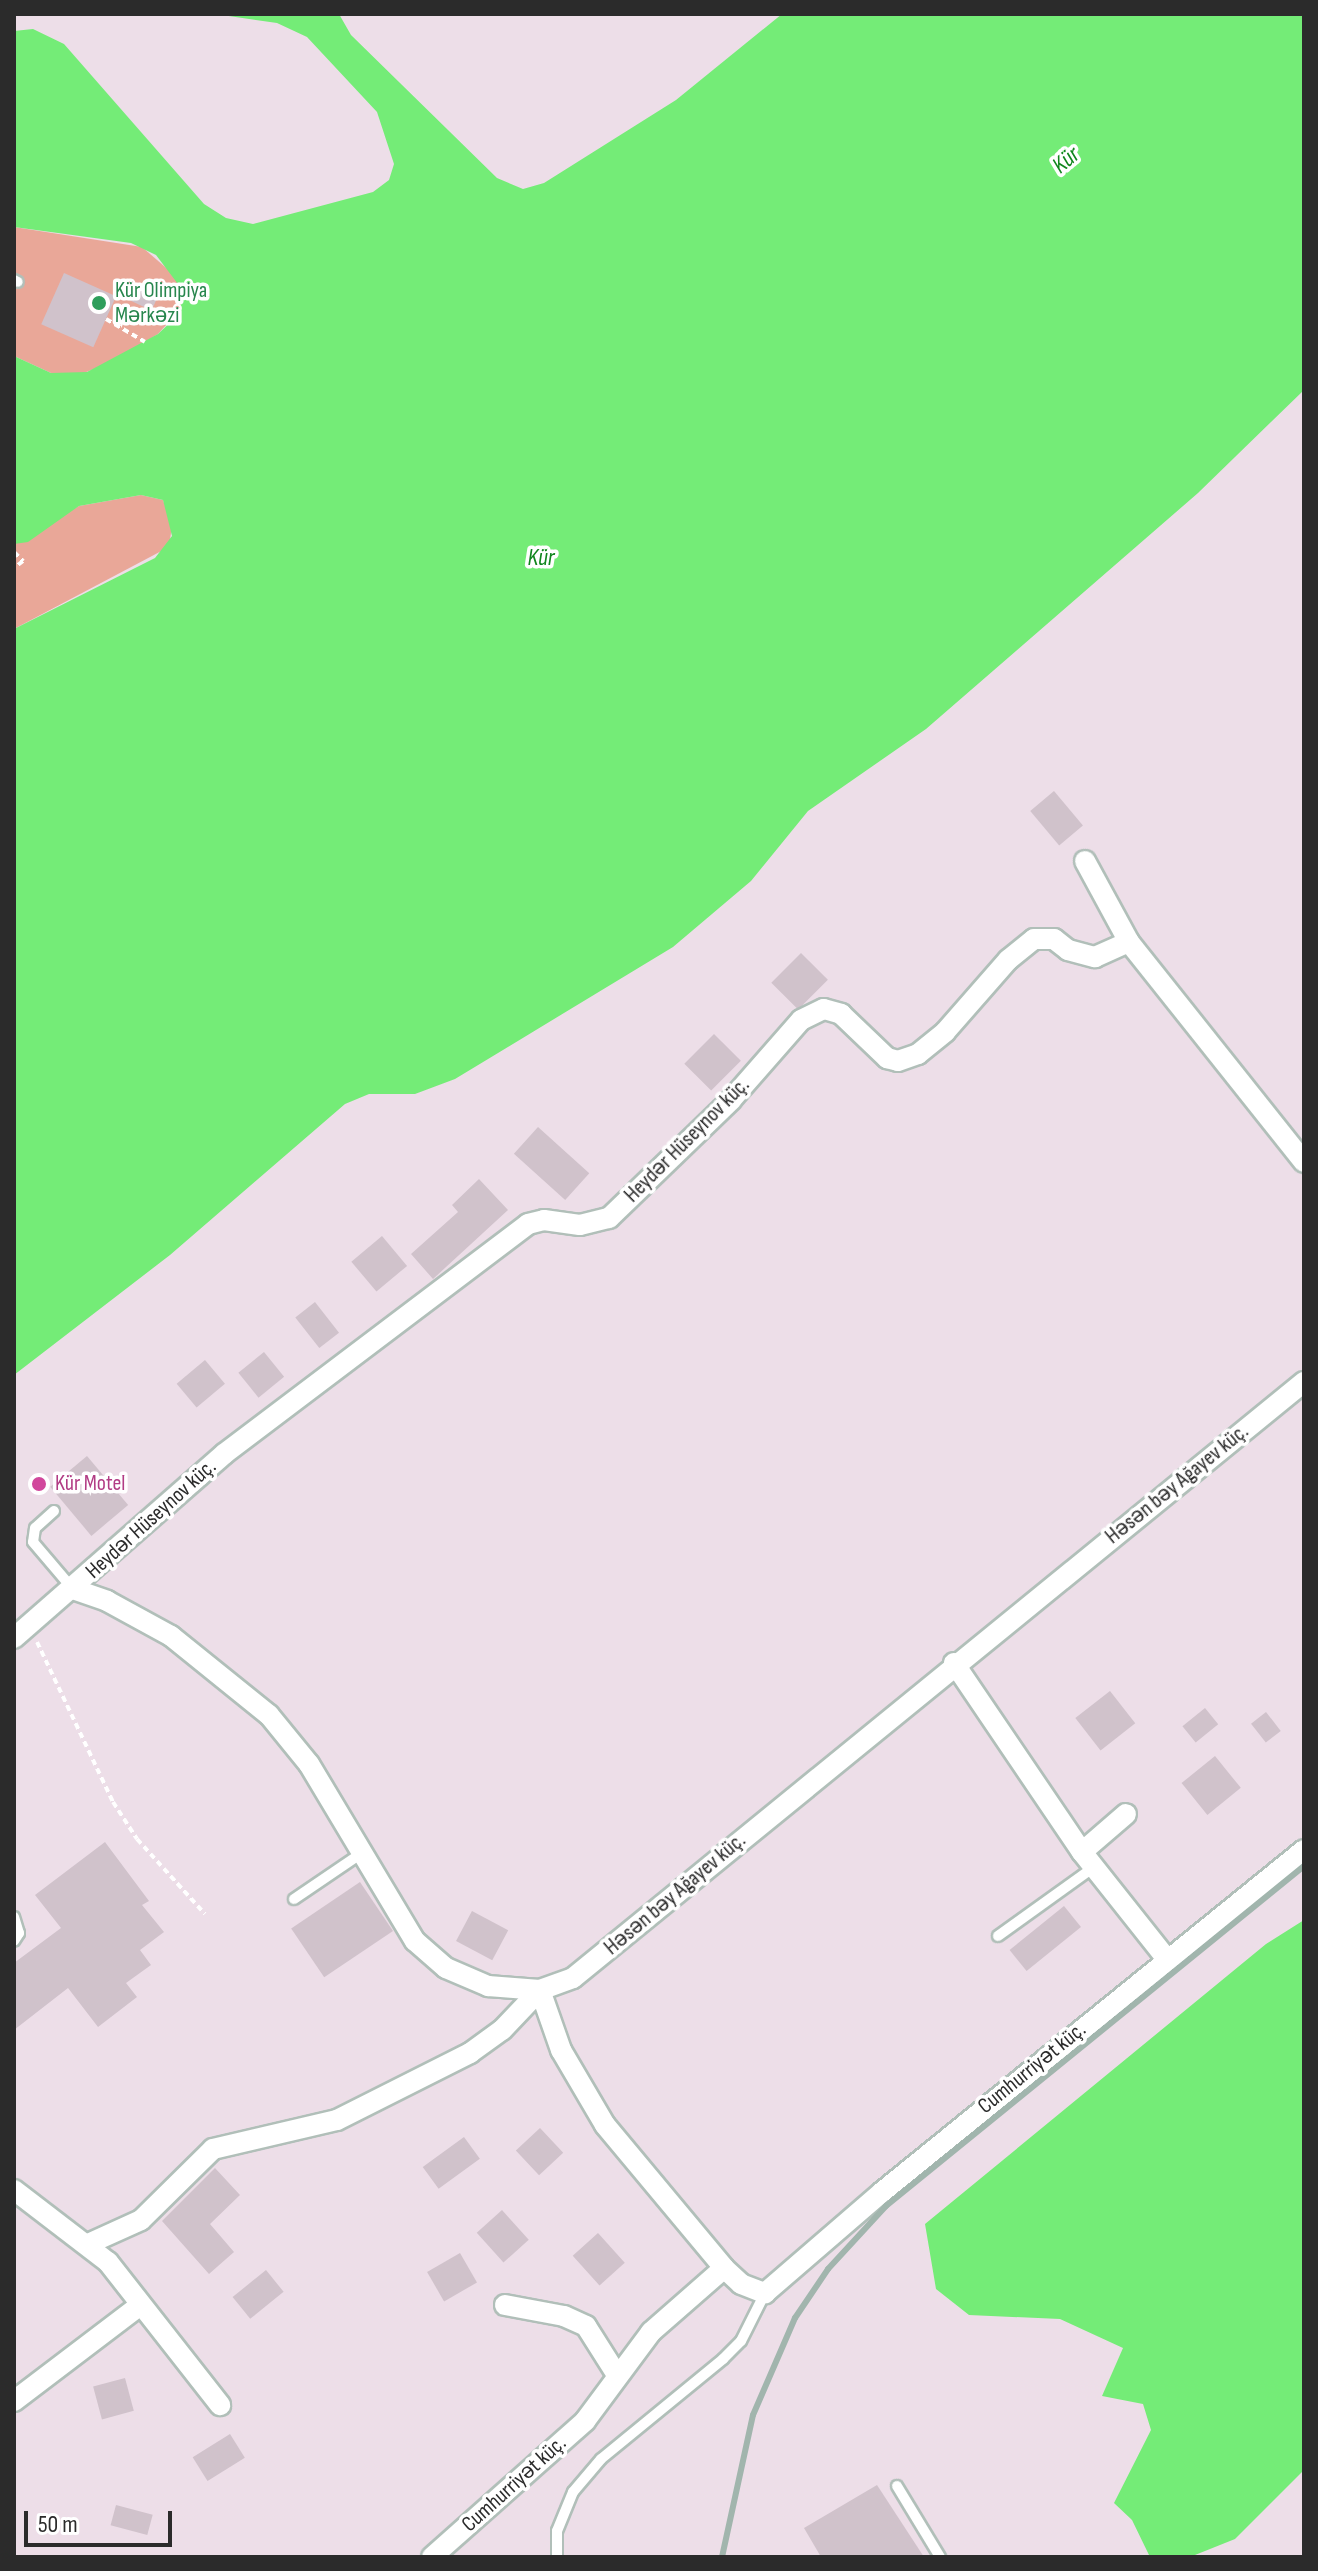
<!DOCTYPE html>
<meta charset="utf-8">
<style>
body{margin:0}
#map{position:relative;width:1318px;height:2571px;overflow:hidden;background:#eddee8;font-family:"Sofia Sans Condensed",sans-serif}
div>[style]{position:absolute}
[style*='--x']{left:calc(var(--x)*1px);top:calc(var(--y)*1px);width:calc(var(--w)*1px);rotate:calc(var(--a)*1deg)}
.pitch>*{inset:0;background:#e9a798}
.water>*{inset:0;background:#74ec77}
.building>*{inset:0;background:#d0c2cb;transform-origin:0 0}
.path>*{height:4px;margin-top:-2px;transform-origin:0;background:repeating-linear-gradient(90deg,#fff 0 6px,transparent 0 10px)}
.roads{filter:drop-shadow(2px 0 #b1bfb9) drop-shadow(-2px 0 #b1bfb9) drop-shadow(0 2px #b1bfb9) drop-shadow(0 -2px #b1bfb9)}
.lane>*{height:10px;margin:-5px;padding:0 5px;transform-origin:5px;border-radius:5px;background:#fff}
.street>*{height:20px;margin:-10px;padding:0 10px;transform-origin:10px;border-radius:10px;background:#fff}
.rail>*{height:6px;margin:-3px;padding:0 3px;transform-origin:3px;border-radius:3px;background:#a1b5ad}
.dots>*{width:22px;height:22px;translate:-50% -50%;box-sizing:border-box;border:4px solid #fff;border-radius:50%}
span{translate:-50% -50%;white-space:nowrap;text-align:center;line-height:1.15;-webkit-text-stroke:7px #fff;paint-order:stroke}
.leisure-label{font-size:22px;color:#27864d}
.left{translate:0 -50%;text-align:left}
.street-label{font-size:22px;color:#2b2b2b}
.hotel-label{font-size:22px;color:#b23c85}
.water-label{font-size:24px;color:#10861d;font-style:italic}
.frame{position:absolute;inset:0;border:16px solid #2b2b2b;pointer-events:none}
.scale{position:absolute;left:24px;top:2511px;width:148px;height:36px;box-sizing:border-box;border:4px solid #2b2b2b;border-top:0;padding-left:10px;font-size:24px;line-height:28px;white-space:nowrap;color:#2b2b2b;-webkit-text-stroke:6px #fff;paint-order:stroke}
</style>
<div id="map">
<div class="pitch">
<i style="clip-path:polygon(14px 227px,142px 247px,179px 279px,183px 306px,158px 334px,116px 360px,79px 375px,51px 373px,14px 356px)"></i>
<i style="clip-path:polygon(141px 495px,163px 500px,172px 526px,169px 547px,14px 629px,14px 544px,79px 506px)"></i>
</div>
<div class="water">
<i style="clip-path:polygon(215px 14px,339px 14px,351px 35px,497px 178px,523px 189px,544px 183px,676px 100px,782px 14px,1304px 14px,1304px 390px,1198px 493px,926px 729px,808px 811px,751px 881px,673px 947px,455px 1079px,415px 1094px,369px 1094px,345px 1104px,170px 1255px,14px 1375px,14px 629px,155px 558px,172px 536px,163px 500px,141px 495px,79px 506px,28px 542px,14px 544px,14px 356px,51px 373px,87px 372px,158px 334px,178px 315px,184px 292px,156px 255px,131px 243px,14px 227px,14px 31px,33px 29px,64px 44px,204px 204px,226px 218px,253px 224px,373px 192px,389px 180px,394px 164px,377px 112px,307px 37px,277px 23px)"></i>
<i style="clip-path:polygon(1304px 1920px,1304px 2470px,1235px 2539px,1190px 2557px,1156px 2557px,1149px 2555px,1132px 2520px,1114px 2503px,1151px 2430px,1143px 2404px,1102px 2396px,1123px 2348px,1060px 2319px,969px 2315px,936px 2289px,925px 2224px,1266px 1944px)"></i>
</div>
<div class="building">
<i style="left:64px;top:273px;width:57px;height:56px;rotate:24deg"></i>
<i style="left:131px;top:281px;width:31px;height:18px;rotate:25deg"></i>
<i style="left:1054px;top:791px;width:45px;height:31px;rotate:50deg"></i>
<i style="left:801px;top:953px;width:38px;height:42px;rotate:45deg"></i>
<i style="left:714px;top:1034px;width:38px;height:42px;rotate:45deg"></i>
<i style="left:538px;top:1127px;width:69px;height:36px;rotate:42deg"></i>
<i style="clip-path:polygon(479px 1179px,508px 1210px,433px 1279px,411px 1254px,458px 1212px,452px 1205px)"></i>
<i style="left:382px;top:1236px;width:39px;height:40px;rotate:50deg"></i>
<i style="left:315px;top:1302px;width:39px;height:25px;rotate:52deg"></i>
<i style="left:264px;top:1352px;width:32px;height:33px;rotate:51deg"></i>
<i style="left:205px;top:1360px;width:31px;height:37px;rotate:50deg"></i>
<i style="left:87px;top:1456px;width:64px;height:48px;rotate:50deg"></i>
<i style="left:1110px;top:1691px;width:41px;height:44px;rotate:52deg"></i>
<i style="left:1205px;top:1708px;width:21px;height:29px;rotate:51deg"></i>
<i style="left:1266px;top:1712px;width:24px;height:19px;rotate:52deg"></i>
<i style="left:1215px;top:1756px;width:41px;height:43px;rotate:51deg"></i>
<i style="clip-path:polygon(105px 1842px,149px 1901px,142px 1905px,164px 1932px,140px 1950px,151px 1965px,126px 1983px,137px 1997px,98px 2027px,68px 1988px,14px 2030px,14px 1963px,61px 1928px,35px 1895px)"></i>
<i style="left:360px;top:1882px;width:59px;height:83px;rotate:56deg"></i>
<i style="left:1064px;top:1906px;width:27px;height:70px;rotate:51deg"></i>
<i style="left:472px;top:1911px;width:41px;height:34px;rotate:28deg"></i>
<i style="left:540px;top:2128px;width:34px;height:33px;rotate:47deg"></i>
<i style="left:464px;top:2137px;width:27px;height:51px;rotate:54deg"></i>
<i style="clip-path:polygon(215px 2168px,240px 2195px,210px 2224px,234px 2252px,209px 2274px,162px 2221px)"></i>
<i style="left:502px;top:2210px;width:40px;height:34px;rotate:48deg"></i>
<i style="left:598px;top:2233px;width:40px;height:34px;rotate:48deg"></i>
<i style="left:460px;top:2253px;width:34px;height:38px;rotate:60deg"></i>
<i style="left:266px;top:2270px;width:28px;height:43px;rotate:51deg"></i>
<i style="left:125px;top:2378px;width:34px;height:33px;rotate:75deg"></i>
<i style="left:230px;top:2434px;width:28px;height:44px;rotate:58deg"></i>
<i style="clip-path:polygon(877px 2485px,924px 2557px,821px 2557px,804px 2528px)"></i>
<i style="left:116px;top:2505px;width:38px;height:21px;rotate:15deg"></i>
</div>
<div class="path">
<i style="--x:106;--y:319;--w:45;--a:30.5"></i>
<i style="--x:14;--y:552;--w:13;--a:45"></i>
<i style="--x:23;--y:561;--w:11;--a:142"></i>
<i style="--x:37;--y:1642;--w:177;--a:64.6"></i>
<i style="--x:113;--y:1802;--w:44;--a:57"></i>
<i style="--x:137;--y:1839;--w:101;--a:47.8"></i>
</div>
<div class="roads">
<div class="lane">
<i style="--x:14;--y:280;--w:4;--a:27"></i>
<i style="--x:54;--y:1511;--w:25;--a:138"></i>
<i style="--x:35;--y:1528;--w:14;--a:98"></i>
<i style="--x:33;--y:1542;--w:62;--a:49.6"></i>
<i style="--x:294;--y:1899;--w:82;--a:-34.1"></i>
<i style="--x:14;--y:1917;--w:17;--a:73"></i>
<i style="--x:19;--y:1933;--w:9;--a:122"></i>
<i style="--x:998;--y:1936;--w:118;--a:-35.7"></i>
<i style="--x:897;--y:2486;--w:83;--a:58.8"></i>
<i style="--x:557;--y:2557;--w:26;--a:-90"></i>
<i style="--x:557;--y:2531;--w:42;--a:-67.7"></i>
<i style="--x:573;--y:2492;--w:43;--a:-49.7"></i>
<i style="--x:601;--y:2459;--w:158;--a:-39.3"></i>
<i style="--x:723;--y:2359;--w:25;--a:-45"></i>
<i style="--x:741;--y:2341;--w:54;--a:-63.4"></i>
</div>
<div class="street">
<i style="--x:1085;--y:861;--w:92;--a:61.5"></i>
<i style="--x:73;--y:1589;--w:36;--a:19"></i>
<i style="--x:107;--y:1601;--w:73;--a:28.7"></i>
<i style="--x:171;--y:1636;--w:126;--a:38.9"></i>
<i style="--x:269;--y:1715;--w:63;--a:50.8"></i>
<i style="--x:309;--y:1764;--w:206;--a:59.1"></i>
<i style="--x:415;--y:1941;--w:41;--a:41.1"></i>
<i style="--x:446;--y:1968;--w:46;--a:23.2"></i>
<i style="--x:488;--y:1986;--w:52;--a:4.4"></i>
<i style="--x:540;--y:1990;--w:35;--a:-20"></i>
<i style="--x:573;--y:1978;--w:943;--a:-39.19"></i>
<i style="--x:14;--y:1638;--w:279;--a:-41.2"></i>
<i style="--x:224;--y:1454;--w:381;--a:-37.1"></i>
<i style="--x:528;--y:1224;--w:16;--a:-14"></i>
<i style="--x:544;--y:1220;--w:36;--a:8"></i>
<i style="--x:580;--y:1225;--w:30;--a:-14"></i>
<i style="--x:609;--y:1218;--w:170;--a:-44"></i>
<i style="--x:731;--y:1100;--w:106;--a:-48.8"></i>
<i style="--x:801;--y:1020;--w:25;--a:-26"></i>
<i style="--x:824;--y:1009;--w:18;--a:16"></i>
<i style="--x:841;--y:1014;--w:64;--a:43.7"></i>
<i style="--x:887;--y:1058;--w:11;--a:15"></i>
<i style="--x:898;--y:1061;--w:21;--a:-19"></i>
<i style="--x:918;--y:1054;--w:35;--a:-39"></i>
<i style="--x:945;--y:1032;--w:96;--a:-48.8"></i>
<i style="--x:1008;--y:960;--w:33;--a:-39"></i>
<i style="--x:1034;--y:939;--w:20;--a:0"></i>
<i style="--x:1054;--y:939;--w:18;--a:38"></i>
<i style="--x:1068;--y:950;--w:28;--a:15"></i>
<i style="--x:1095;--y:957;--w:37;--a:-24"></i>
<i style="--x:1129;--y:942;--w:281;--a:51.5"></i>
<i style="--x:954;--y:1663;--w:228;--a:55.9"></i>
<i style="--x:1082;--y:1852;--w:135;--a:51.6"></i>
<i style="--x:1082;--y:1852;--w:58;--a:-40.8"></i>
<i style="--x:14;--y:2190;--w:118;--a:37.5"></i>
<i style="--x:108;--y:2262;--w:182;--a:51.9"></i>
<i style="--x:88;--y:2244;--w:58;--a:-24.4"></i>
<i style="--x:141;--y:2220;--w:101;--a:-44.6"></i>
<i style="--x:213;--y:2149;--w:127;--a:-13.2"></i>
<i style="--x:337;--y:2120;--w:149;--a:-26.7"></i>
<i style="--x:470;--y:2053;--w:39;--a:-36"></i>
<i style="--x:502;--y:2030;--w:55;--a:-46.5"></i>
<i style="--x:540;--y:1990;--w:64;--a:70.7"></i>
<i style="--x:561;--y:2050;--w:87;--a:59.6"></i>
<i style="--x:605;--y:2125;--w:186;--a:50.2"></i>
<i style="--x:724;--y:2268;--w:23;--a:43"></i>
<i style="--x:741;--y:2284;--w:26;--a:21"></i>
<i style="--x:765;--y:2293;--w:155;--a:-40.8"></i>
<i style="--x:882;--y:2192;--w:543;--a:-39.02"></i>
<i style="--x:505;--y:2305;--w:60;--a:10.6"></i>
<i style="--x:564;--y:2316;--w:24;--a:24"></i>
<i style="--x:586;--y:2326;--w:58;--a:57.7"></i>
<i style="--x:14;--y:2401;--w:157;--a:-37.2"></i>
<i style="--x:432;--y:2557;--w:205;--a:-41.6"></i>
<i style="--x:585;--y:2421;--w:111;--a:-53.4"></i>
<i style="--x:651;--y:2332;--w:97;--a:-41.2"></i>
</div>
</div>
<div class="rail">
<i style="--x:722;--y:2557;--w:145;--a:-77.7"></i>
<i style="--x:753;--y:2415;--w:106;--a:-66.6"></i>
<i style="--x:795;--y:2318;--w:59;--a:-56"></i>
<i style="--x:828;--y:2269;--w:86;--a:-47.4"></i>
<i style="--x:886;--y:2206;--w:539;--a:-39.12"></i>
</div>
<div class="dots">
<i style="left:99px;top:303px;background:#2e9e5b"></i>
<i style="left:39px;top:1484px;background:#d1479c"></i>
</div>
<div class="leisure-label">
<span class="left" style="left:115px;top:303px">Kür Olimpiya<br>Mərkəzi</span>
</div>
<div class="street-label">
<span style="left:687px;top:1140px;rotate:-45deg">Heydər Hüseynov küç.</span>
<span style="left:1177px;top:1484px;rotate:-39deg">Həsən bəy Ağayev küç.</span>
<span style="left:151px;top:1519px;rotate:-42deg">Heydər Hüseynov küç.</span>
<span style="left:675px;top:1894px;rotate:-40deg">Həsən bəy Ağayev küç.</span>
<span style="left:1032px;top:2068px;rotate:-39deg">Cumhurriyət küç.</span>
<span style="left:514px;top:2484px;rotate:-42deg">Cumhurriyət küç.</span>
</div>
<div class="hotel-label">
<span class="left" style="left:55px;top:1484px">Kür Motel</span>
</div>
<div class="water-label">
<span style="left:1066px;top:160px;rotate:-40deg">Kür</span>
<span style="left:541px;top:558px">Kür</span>
</div>
<div class="frame"></div>
<div class="scale">50 m</div>
</div>
